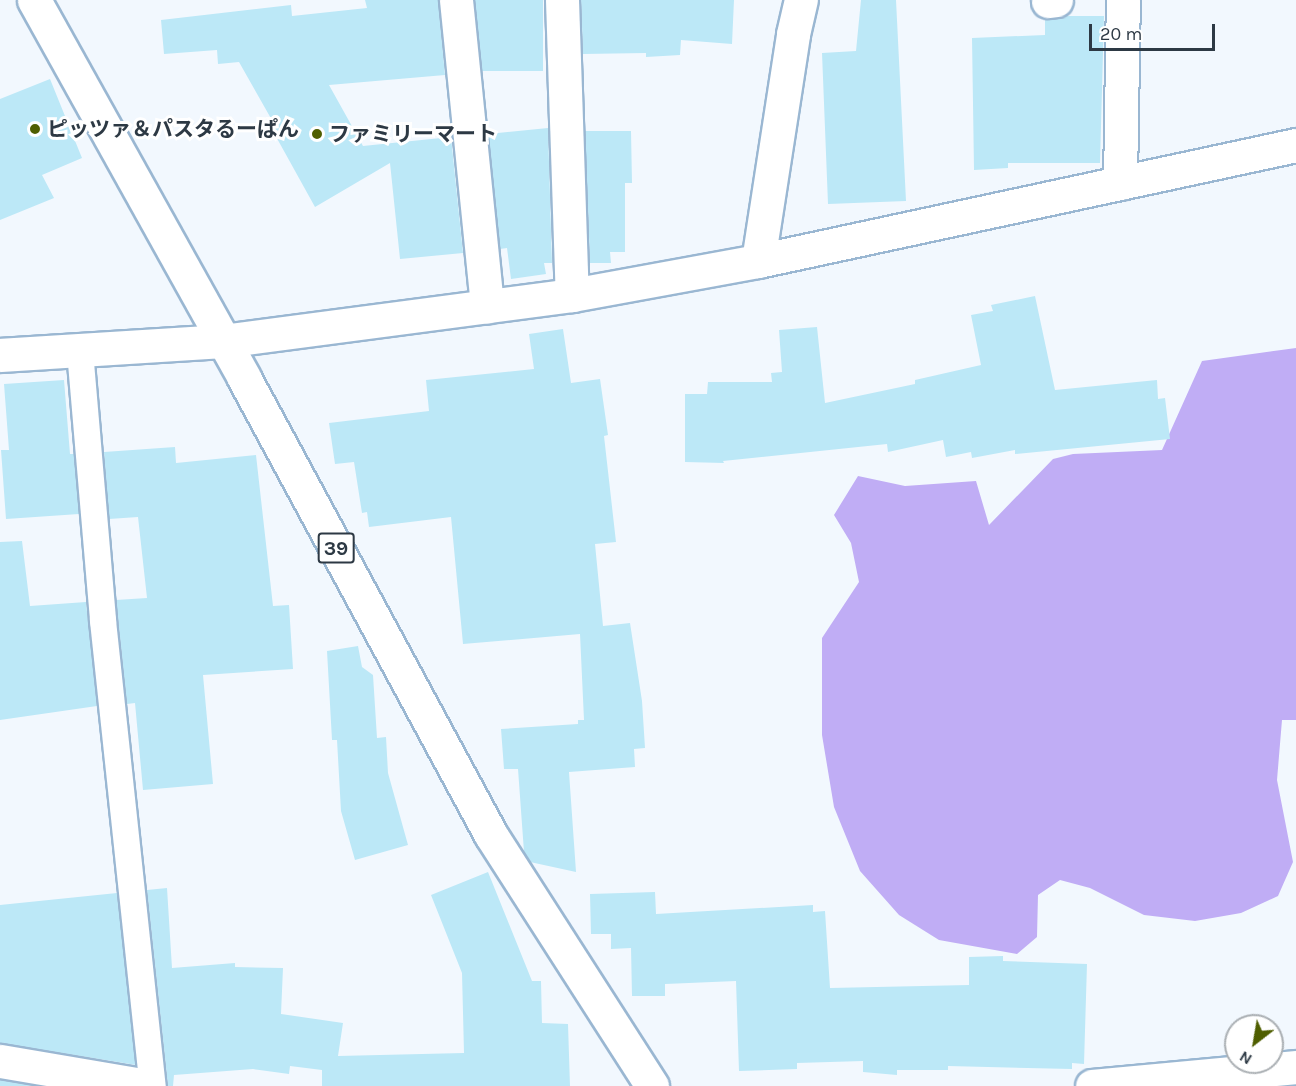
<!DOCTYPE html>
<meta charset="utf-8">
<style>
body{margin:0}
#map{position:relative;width:1296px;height:1086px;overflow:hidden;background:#f2f8fe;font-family:Karla,"Noto Sans JP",sans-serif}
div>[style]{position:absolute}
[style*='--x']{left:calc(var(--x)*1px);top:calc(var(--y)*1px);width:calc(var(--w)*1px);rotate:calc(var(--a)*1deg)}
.forest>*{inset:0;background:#c0adf5}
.building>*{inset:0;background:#bce8f7;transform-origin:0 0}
.roads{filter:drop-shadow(2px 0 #9ab7d2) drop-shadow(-2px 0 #9ab7d2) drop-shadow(0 2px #9ab7d2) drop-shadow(0 -2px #9ab7d2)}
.service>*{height:26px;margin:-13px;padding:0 13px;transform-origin:13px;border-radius:13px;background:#fff}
.minor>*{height:33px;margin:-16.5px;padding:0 16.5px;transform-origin:16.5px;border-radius:16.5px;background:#fff}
.tertiary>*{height:33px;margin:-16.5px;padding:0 16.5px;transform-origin:16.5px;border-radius:16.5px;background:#fff}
.primary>*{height:33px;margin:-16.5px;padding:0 16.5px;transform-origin:16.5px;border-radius:16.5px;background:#fff}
.dots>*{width:16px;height:16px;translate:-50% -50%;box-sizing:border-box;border:3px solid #fff;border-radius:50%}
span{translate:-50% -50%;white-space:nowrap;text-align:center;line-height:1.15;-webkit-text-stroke:6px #fff;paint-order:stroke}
.shield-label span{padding:2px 4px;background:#fff;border:2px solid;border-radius:4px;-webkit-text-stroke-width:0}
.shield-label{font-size:20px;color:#2d3944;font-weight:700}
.poi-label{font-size:21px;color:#2d3944;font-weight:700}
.left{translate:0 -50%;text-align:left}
.north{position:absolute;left:1224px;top:1014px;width:60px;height:60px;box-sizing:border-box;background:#fff;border:2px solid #abb0b4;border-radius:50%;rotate:211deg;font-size:16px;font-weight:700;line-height:24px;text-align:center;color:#2d3944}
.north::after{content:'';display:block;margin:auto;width:21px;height:27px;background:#4f5e00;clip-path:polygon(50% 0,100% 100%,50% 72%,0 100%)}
.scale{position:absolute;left:1089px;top:24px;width:126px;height:27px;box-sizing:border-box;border:3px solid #2d3944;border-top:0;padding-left:8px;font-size:18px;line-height:21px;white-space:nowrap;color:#2d3944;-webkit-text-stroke:4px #fff;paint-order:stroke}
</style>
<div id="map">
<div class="forest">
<i style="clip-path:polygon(1296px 348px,1296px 720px,1282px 720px,1277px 780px,1293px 862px,1278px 896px,1241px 913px,1195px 921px,1144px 915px,1090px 888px,1060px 880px,1038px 895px,1037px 937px,1017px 954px,939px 940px,899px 915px,860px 871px,834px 807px,822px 735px,822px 638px,859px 582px,851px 543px,834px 515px,858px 476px,905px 486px,976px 481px,989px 525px,1053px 459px,1073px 454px,1162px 450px,1202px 361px)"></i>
</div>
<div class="building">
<i style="clip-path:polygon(365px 0,438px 0,445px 75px,329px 85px,363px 146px,451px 137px,463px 253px,400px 259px,390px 163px,315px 207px,269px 124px,273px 122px,239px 62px,218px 64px,217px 50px,164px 54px,161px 20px,291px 5px,292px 16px,367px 8px)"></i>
<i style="left:475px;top:0;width:68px;height:71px"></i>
<i style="clip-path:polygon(581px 0,734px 0,732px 44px,681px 40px,680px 55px,646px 57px,646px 53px,583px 54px)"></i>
<i style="clip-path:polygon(861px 0,896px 0,906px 201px,828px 204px,822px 53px,856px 51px)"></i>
<i style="clip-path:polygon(1065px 16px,1104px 16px,1100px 163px,1008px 163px,1008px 168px,974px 170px,972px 38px,1045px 35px,1045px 19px)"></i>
<i style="clip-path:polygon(50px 79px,82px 158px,42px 175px,54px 198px,0 220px,0 99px)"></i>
<i style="clip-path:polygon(548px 128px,552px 263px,544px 263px,546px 274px,511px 279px,507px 248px,500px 249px,488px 134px)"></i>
<i style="clip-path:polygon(585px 131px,631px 131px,632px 183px,625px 183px,625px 252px,610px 252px,611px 263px,590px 263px)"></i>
<i style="clip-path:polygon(1035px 296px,1055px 390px,1157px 380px,1158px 399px,1165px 398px,1170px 439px,1015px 454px,1015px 450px,972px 458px,971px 452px,946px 457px,943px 440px,888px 452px,887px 444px,723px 461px,724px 463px,685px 462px,685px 394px,707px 394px,708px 382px,772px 382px,771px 373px,782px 372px,779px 330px,817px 327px,825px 403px,915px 384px,915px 380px,981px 365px,971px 315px,993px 311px,991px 305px)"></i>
<i style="clip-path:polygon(563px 329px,571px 383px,600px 379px,608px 435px,604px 436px,616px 542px,595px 544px,603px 626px,630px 623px,642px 701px,645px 748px,634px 749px,635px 767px,569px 772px,576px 872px,530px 862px,524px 852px,518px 769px,504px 769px,501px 729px,578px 724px,578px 720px,584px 720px,580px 634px,463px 644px,451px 517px,369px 527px,367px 512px,362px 513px,354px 462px,335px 464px,329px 423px,429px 411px,426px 380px,534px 369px,529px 334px)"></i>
<i style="clip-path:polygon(64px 380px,70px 454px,74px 454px,79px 514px,6px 519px,1px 450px,9px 450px,4px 384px)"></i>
<i style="clip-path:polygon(175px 447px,176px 463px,256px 455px,273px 606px,289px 605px,293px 669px,203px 675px,213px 784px,143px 790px,135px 703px,127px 704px,116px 600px,147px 598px,138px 517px,109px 519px,104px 452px)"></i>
<i style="clip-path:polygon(22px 541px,30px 606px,86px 602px,97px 706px,0 720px,0 542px)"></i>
<i style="clip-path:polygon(358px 646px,362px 667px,373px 675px,377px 738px,386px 737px,388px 773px,408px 845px,355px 860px,341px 811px,337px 740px,332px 740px,327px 651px)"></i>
<i style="clip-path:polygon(488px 872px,532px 981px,541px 981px,542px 1023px,568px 1024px,570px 1086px,322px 1086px,322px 1070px,290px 1066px,289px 1074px,253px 1069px,174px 1075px,173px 1086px,168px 1086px,147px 890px,167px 888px,172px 968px,235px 963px,235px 967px,283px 968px,281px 1014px,343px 1023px,338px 1056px,464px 1053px,462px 973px,431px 895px)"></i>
<i style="clip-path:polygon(655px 892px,656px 914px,813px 905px,813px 912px,825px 911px,830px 988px,969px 985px,969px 957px,1003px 956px,1003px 961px,1087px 964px,1084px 1064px,1072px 1063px,1072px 1069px,948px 1066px,948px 1070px,897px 1070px,897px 1075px,863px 1072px,863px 1061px,797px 1063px,797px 1069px,739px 1071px,736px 981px,665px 984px,665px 996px,632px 996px,631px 948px,611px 949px,611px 934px,591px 934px,590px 894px)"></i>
<i style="clip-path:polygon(117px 893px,136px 1065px,0 1043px,0 905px)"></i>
<i style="clip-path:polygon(0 1080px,35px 1086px,0 1086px)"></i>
</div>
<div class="roads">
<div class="service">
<i style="--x:80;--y:351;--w:271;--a:85.1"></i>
<i style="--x:103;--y:621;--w:468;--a:83.9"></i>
</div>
<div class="minor">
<i style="--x:456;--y:0;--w:308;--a:84.2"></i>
<i style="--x:562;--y:0;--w:295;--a:88.1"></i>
<i style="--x:1048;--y:1;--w:8;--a:-7"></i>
<i style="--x:1120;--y:183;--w:183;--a:-89.1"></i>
<i style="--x:758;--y:261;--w:230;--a:-81.2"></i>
<i style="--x:793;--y:34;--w:35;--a:-77"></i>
<i style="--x:0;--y:355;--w:223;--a:-3.6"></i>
<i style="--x:0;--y:1061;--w:150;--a:9.6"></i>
<i style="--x:1092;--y:1086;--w:205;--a:-5.3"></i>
</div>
<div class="tertiary">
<i style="--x:223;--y:341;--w:352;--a:-7.5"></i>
<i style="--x:572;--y:295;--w:189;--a:-10.4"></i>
<i style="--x:758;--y:261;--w:550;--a:-12.17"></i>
</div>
<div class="primary">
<i style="--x:34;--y:0;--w:432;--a:60.9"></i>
<i style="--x:244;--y:378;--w:519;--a:61.61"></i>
<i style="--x:491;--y:835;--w:298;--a:57.3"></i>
</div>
</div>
<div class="dots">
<i style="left:35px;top:129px;background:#4f5e00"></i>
<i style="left:317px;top:134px;background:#4f5e00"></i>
</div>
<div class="shield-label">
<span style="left:336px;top:548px">39</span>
</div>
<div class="poi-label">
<span class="left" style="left:47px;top:129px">ピッツァ＆パスタるーぱん</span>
<span class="left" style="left:329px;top:134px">ファミリーマート</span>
</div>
<div class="north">N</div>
<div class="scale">20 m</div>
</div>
